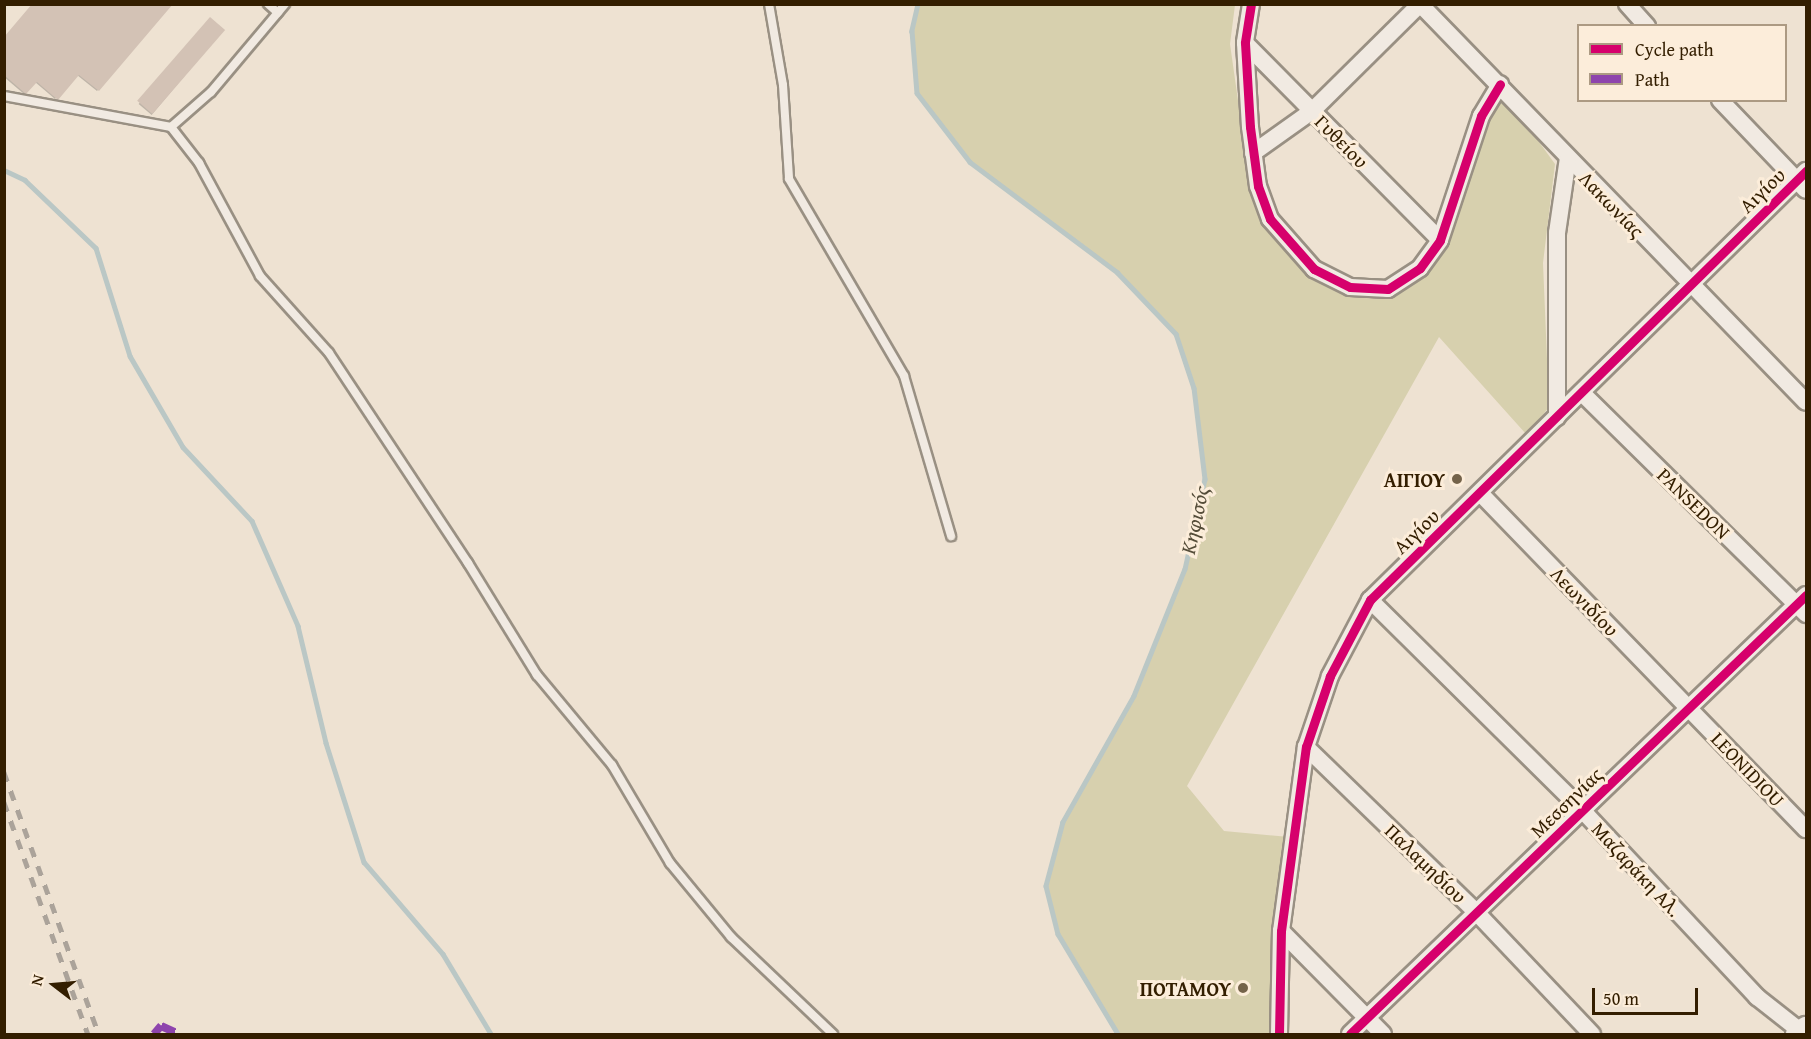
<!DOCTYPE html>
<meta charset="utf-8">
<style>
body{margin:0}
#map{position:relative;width:1811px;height:1039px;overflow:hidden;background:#eee2d2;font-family:"Gentium Book Plus",serif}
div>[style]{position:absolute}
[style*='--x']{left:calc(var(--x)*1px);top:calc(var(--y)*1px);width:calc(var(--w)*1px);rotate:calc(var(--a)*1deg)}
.green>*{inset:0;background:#d7d0ae}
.shadow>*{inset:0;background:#0003;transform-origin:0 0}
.stream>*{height:4.5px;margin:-2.25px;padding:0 2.25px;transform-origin:2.25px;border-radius:2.25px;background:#bac7c5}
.building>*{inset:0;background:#d3c2b5;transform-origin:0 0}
.roads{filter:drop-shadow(2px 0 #999083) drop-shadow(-2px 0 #999083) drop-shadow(0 2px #999083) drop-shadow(0 -2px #999083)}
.lane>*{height:8px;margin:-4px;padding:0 4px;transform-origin:4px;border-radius:4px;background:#f1eae2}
.street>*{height:16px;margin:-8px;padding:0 8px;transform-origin:8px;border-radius:8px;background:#f1eae2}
.secondary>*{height:22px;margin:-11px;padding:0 11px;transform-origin:11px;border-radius:11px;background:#f1eae2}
.rail>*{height:4.5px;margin-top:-2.25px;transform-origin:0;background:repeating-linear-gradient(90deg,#aba39a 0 10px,transparent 0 20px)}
.quiet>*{height:8px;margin-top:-4px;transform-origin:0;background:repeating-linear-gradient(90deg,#8e44ad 0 15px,transparent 0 23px)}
.cycleway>*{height:9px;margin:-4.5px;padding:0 4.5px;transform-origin:4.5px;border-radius:4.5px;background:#d6006c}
.dots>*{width:16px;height:16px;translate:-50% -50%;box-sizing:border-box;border:3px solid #fcedda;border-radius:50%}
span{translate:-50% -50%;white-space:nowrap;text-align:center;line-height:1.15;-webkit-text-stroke:6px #fcedda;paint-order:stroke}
.street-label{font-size:20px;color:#331e00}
.poi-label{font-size:20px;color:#331e00;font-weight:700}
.right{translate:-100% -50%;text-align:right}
.water-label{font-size:21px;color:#554d39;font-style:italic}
.frame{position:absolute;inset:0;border:6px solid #331e00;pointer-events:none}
.legend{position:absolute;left:1577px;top:24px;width:210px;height:78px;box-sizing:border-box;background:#fcedda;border:2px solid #ac9a83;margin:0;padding:8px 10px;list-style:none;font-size:18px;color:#331e00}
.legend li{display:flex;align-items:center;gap:12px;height:30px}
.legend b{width:30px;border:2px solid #ac9a83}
.north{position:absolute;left:24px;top:955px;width:60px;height:60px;-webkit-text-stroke:4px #fcedda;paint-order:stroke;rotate:286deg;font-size:16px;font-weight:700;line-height:24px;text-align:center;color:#331e00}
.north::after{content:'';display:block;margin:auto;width:21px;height:27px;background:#331e00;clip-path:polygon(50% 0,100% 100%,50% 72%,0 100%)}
.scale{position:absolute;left:1592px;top:988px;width:106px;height:27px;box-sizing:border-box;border:3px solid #331e00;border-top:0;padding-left:8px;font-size:18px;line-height:21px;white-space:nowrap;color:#331e00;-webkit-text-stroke:4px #fcedda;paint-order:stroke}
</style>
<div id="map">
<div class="green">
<i style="clip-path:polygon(918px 5px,1235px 5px,1230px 44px,1248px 171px,1265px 221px,1292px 257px,1318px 276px,1376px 296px,1400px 291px,1425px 276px,1444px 242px,1485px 120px,1502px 91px,1555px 164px,1543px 263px,1549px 407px,1527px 435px,1439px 337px,1187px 786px,1224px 831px,1289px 837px,1278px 1034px,1118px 1034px,1058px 934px,1046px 886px,1063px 822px,1134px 696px,1185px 569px,1205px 479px,1194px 389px,1176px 333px,1117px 272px,970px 162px,917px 93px,912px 31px)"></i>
</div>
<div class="shadow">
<i style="clip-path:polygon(171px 4px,97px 91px,77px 75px,55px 99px,35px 82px,24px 94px,4px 77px,4px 39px)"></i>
<i style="left:210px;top:19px;width:17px;height:111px;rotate:40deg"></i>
</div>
<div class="stream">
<i style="--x:918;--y:4;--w:28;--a:103"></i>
<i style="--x:912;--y:31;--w:62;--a:85.4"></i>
<i style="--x:917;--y:93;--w:87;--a:52.5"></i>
<i style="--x:970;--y:162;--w:184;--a:36.8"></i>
<i style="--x:1117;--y:272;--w:86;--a:46.4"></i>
<i style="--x:1176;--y:334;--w:57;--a:71.6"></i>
<i style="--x:1194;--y:388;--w:92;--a:83.1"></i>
<i style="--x:1205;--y:479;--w:92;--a:102.5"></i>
<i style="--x:1185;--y:569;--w:137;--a:111.9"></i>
<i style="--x:1134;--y:696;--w:145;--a:119.4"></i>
<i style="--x:1063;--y:822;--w:66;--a:104.9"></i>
<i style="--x:1046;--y:886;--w:49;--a:76"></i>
<i style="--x:1058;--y:934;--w:117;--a:59"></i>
<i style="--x:4;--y:170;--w:23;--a:25"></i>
<i style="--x:25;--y:180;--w:98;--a:43.8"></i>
<i style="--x:96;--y:248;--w:113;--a:72.5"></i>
<i style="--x:130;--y:356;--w:105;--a:59.8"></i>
<i style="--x:183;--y:447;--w:101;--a:47"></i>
<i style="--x:252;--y:521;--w:115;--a:66.3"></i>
<i style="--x:298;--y:626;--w:120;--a:76.5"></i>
<i style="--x:326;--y:743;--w:125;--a:72.3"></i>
<i style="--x:364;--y:862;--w:121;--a:49.3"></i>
<i style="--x:443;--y:954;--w:93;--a:59"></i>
</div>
<div class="building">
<i style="clip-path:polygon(32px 4px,173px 4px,99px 91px,79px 75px,58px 100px,37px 82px,26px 94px,4px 75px,4px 37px)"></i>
<i style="left:210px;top:17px;width:20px;height:111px;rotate:41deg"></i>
</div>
<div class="roads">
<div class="lane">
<i style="--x:268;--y:4;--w:13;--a:42"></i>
<i style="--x:769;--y:4;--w:82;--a:80.2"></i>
<i style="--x:783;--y:85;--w:94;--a:86.3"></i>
<i style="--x:789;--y:179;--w:228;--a:59.7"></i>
<i style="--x:904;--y:376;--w:167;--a:73.6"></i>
<i style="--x:4;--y:96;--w:170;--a:10.5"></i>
<i style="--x:171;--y:127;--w:53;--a:-41.2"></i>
<i style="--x:211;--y:92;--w:115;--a:-49.9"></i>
<i style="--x:171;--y:127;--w:46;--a:52.1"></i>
<i style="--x:199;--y:163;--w:128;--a:61.6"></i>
<i style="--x:260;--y:276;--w:103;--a:48.1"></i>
<i style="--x:329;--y:353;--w:252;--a:56.5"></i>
<i style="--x:468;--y:563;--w:132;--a:58.4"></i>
<i style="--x:537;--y:675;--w:117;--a:50.2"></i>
<i style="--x:612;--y:765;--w:114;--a:59.4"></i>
<i style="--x:670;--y:863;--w:96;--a:50.5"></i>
<i style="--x:731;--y:937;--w:141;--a:43.6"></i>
</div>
<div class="street">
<i style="--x:1251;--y:4;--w:39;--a:99"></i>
<i style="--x:1245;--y:43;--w:84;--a:86.6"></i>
<i style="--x:1250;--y:127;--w:60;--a:82.3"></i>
<i style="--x:1258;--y:186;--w:35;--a:70"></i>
<i style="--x:1270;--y:219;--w:67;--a:48.7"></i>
<i style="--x:1314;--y:269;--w:40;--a:26.6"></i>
<i style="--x:1350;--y:287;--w:38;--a:3"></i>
<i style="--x:1388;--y:289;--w:38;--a:-33"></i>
<i style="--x:1420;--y:268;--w:34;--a:-54"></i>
<i style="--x:1440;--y:240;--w:131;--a:-71.7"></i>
<i style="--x:1481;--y:116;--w:37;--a:-59"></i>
<i style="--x:1420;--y:4;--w:554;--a:45.88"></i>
<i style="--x:1627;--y:4;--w:30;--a:48"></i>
<i style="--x:1245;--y:43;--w:277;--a:45.3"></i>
<i style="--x:1720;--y:100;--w:124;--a:46.3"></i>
<i style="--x:1253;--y:153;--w:72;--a:-35.4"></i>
<i style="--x:1312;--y:111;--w:152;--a:-44.7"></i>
<i style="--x:1582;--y:393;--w:315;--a:44.6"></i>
<i style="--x:1557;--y:417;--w:184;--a:-90"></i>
<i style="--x:1557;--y:233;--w:76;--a:-81.7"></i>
<i style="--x:1481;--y:494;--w:467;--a:45.9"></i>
<i style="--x:1370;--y:600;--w:300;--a:44.7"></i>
<i style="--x:1583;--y:811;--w:255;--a:46.9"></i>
<i style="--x:1757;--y:997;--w:60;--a:38.2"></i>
<i style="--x:1306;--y:747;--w:238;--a:44.1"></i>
<i style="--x:1477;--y:913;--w:167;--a:46.5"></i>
<i style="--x:1281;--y:931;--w:145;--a:45.3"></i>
<i style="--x:1279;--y:1034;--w:103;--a:-88.9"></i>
<i style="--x:1281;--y:931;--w:186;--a:-82.3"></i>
<i style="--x:1306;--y:747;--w:75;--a:-71.3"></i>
<i style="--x:1330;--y:676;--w:86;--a:-62.2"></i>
<i style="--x:1370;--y:600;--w:612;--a:-44.54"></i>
<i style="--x:1350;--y:1034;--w:633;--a:-43.91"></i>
</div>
<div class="secondary">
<i style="--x:1797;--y:1034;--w:11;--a:-34"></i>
</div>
</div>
<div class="rail">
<i style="--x:4;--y:772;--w:279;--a:70.1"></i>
<i style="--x:4;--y:802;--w:247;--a:70.1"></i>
</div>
<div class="quiet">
<i style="--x:154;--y:1034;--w:11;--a:-49"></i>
<i style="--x:161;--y:1026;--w:20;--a:24"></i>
</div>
<div class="cycleway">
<i style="--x:1251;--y:4;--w:39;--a:99"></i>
<i style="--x:1245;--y:43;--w:84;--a:86.6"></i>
<i style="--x:1250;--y:127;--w:60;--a:82.3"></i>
<i style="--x:1258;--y:186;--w:35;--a:70"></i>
<i style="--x:1270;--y:219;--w:67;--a:48.7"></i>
<i style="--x:1314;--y:269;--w:40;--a:26.6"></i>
<i style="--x:1350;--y:287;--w:38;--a:3"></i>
<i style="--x:1388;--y:289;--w:38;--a:-33"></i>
<i style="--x:1420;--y:268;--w:34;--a:-54"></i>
<i style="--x:1440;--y:240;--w:131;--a:-71.7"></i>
<i style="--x:1481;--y:116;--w:37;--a:-59"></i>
<i style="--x:1279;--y:1034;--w:103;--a:-88.9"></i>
<i style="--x:1281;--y:931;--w:186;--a:-82.3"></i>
<i style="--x:1306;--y:747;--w:75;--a:-71.3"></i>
<i style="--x:1330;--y:676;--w:86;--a:-62.2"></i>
<i style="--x:1370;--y:600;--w:612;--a:-44.54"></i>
<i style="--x:1350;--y:1034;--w:633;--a:-43.91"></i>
</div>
<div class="dots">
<i style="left:1457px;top:479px;background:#74634a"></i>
<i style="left:1243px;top:988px;background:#74634a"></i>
</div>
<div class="street-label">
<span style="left:1342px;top:141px;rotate:45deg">Γυθείου</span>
<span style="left:1762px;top:190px;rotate:-44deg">Αιγίου</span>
<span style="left:1612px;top:204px;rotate:46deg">Λακωνίας</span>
<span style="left:1694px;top:503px;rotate:44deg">PANSEDON</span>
<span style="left:1416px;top:531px;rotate:-44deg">Αιγίου</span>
<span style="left:1585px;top:601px;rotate:46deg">Λεωνιδίου</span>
<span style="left:1748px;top:769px;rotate:46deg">LEONIDIOU</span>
<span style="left:1566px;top:802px;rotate:-44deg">Μεσσηνίας</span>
<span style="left:1426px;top:863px;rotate:44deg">Παλαμηδίου</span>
<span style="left:1637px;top:869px;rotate:47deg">Μαζαράκη Αλ.</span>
</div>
<div class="poi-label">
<span class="right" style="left:1445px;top:479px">ΑΙΓΙΟΥ</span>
<span class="right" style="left:1231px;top:988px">ΠΟΤΑΜΟΥ</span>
</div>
<div class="water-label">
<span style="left:1195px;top:520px;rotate:-78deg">Κηφισός</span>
</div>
<div class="frame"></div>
<ul class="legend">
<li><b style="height:8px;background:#d6006c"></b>Cycle path</li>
<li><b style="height:8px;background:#8e44ad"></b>Path</li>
</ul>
<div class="north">N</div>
<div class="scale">50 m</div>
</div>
